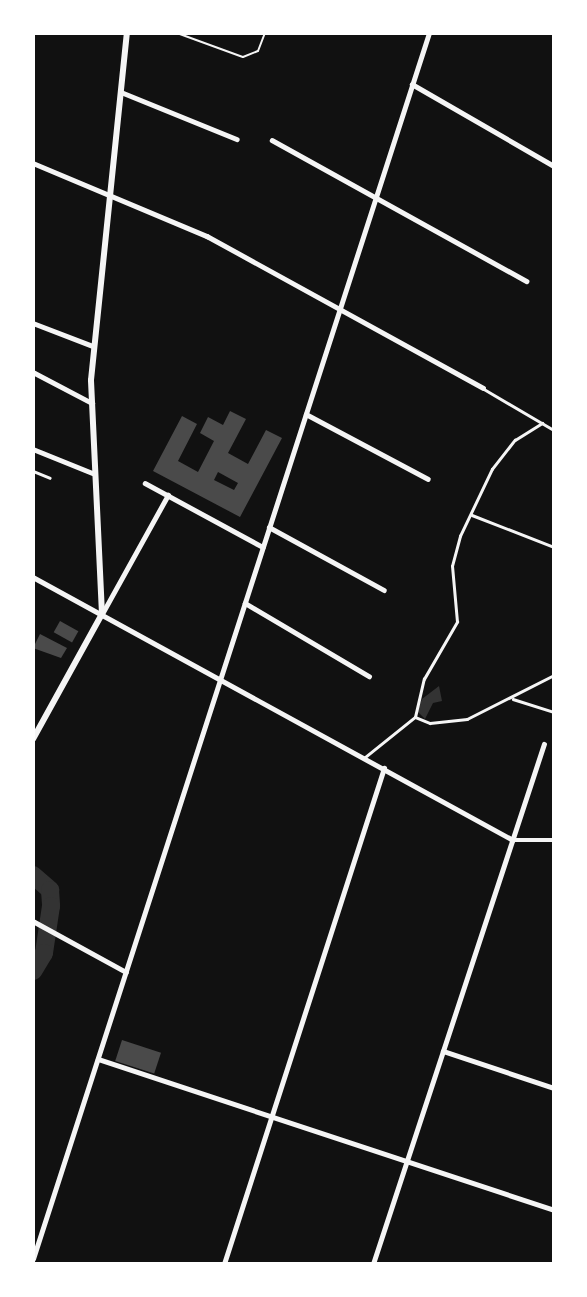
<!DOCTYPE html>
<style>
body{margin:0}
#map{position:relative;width:587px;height:1297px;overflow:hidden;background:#111;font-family:"Asap Condensed",sans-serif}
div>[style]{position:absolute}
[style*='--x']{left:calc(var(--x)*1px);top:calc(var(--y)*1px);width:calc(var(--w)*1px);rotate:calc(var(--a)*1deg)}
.water>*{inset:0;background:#333}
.river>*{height:18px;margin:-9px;padding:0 9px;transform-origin:9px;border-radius:9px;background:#333}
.building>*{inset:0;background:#4a4a4a;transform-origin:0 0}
.path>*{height:2px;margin:-1px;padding:0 1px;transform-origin:1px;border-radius:1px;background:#f5f5f5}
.service>*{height:2.5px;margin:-1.25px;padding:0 1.25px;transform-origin:1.25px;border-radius:1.25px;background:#f5f5f5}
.minor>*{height:4.5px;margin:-2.25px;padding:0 2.25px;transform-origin:2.25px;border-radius:2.25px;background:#f5f5f5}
.tertiary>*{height:6px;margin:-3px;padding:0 3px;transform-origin:3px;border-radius:3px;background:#f5f5f5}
span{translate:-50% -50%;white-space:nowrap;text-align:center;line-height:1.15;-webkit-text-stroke:5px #fff;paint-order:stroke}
.frame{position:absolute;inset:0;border:35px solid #fff;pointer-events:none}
</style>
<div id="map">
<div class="water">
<i style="clip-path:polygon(439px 686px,442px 701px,433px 703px,425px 719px,417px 711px,422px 699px)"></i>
</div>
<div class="river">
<i style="--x:33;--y:875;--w:23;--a:41"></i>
<i style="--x:50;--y:890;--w:16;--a:86"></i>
<i style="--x:51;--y:906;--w:48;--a:98.5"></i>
<i style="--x:44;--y:953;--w:21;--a:121"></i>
</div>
<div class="building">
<i style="clip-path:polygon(evenodd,230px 411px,246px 419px,228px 453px,248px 464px,266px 430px,282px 438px,240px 517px,153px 471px,182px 416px,197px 424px,178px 461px,198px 472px,214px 441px,200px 433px,208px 417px,223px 425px,230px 411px,218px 472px,238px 483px,234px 490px,214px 480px,218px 472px)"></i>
<i style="left:60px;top:621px;width:21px;height:13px;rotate:29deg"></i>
<i style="clip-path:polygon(40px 634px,67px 648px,61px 658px,33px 648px)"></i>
<i style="left:122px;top:1040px;width:41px;height:22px;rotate:18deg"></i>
</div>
<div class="path">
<i style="--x:177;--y:33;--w:70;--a:20"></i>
<i style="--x:243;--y:57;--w:16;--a:-22"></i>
<i style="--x:258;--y:51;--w:19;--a:-69"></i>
</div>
<div class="service">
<i style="--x:484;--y:389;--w:81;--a:30.4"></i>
<i style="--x:33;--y:471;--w:18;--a:22"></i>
<i style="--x:472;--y:515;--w:88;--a:21.3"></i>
<i style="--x:513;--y:699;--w:43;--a:17.6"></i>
<i style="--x:415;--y:717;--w:39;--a:-77"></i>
<i style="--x:424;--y:679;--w:66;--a:-59.9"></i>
<i style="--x:457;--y:622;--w:56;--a:-95.1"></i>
<i style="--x:452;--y:566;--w:31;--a:-75"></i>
<i style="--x:460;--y:536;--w:74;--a:-64.5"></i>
<i style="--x:492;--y:469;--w:37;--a:-52"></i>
<i style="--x:515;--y:440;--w:32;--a:-32"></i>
<i style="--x:364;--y:758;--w:65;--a:-38.8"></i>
<i style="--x:415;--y:717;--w:16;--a:22"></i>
<i style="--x:430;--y:723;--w:37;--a:-6"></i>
<i style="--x:467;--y:719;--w:97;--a:-26.8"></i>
</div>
<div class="minor">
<i style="--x:412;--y:84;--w:164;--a:30"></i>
<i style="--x:121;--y:92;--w:125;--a:22.1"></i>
<i style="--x:272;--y:140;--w:291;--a:29"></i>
<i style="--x:33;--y:163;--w:189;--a:22.8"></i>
<i style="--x:207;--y:236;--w:315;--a:28.8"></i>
<i style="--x:33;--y:323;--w:64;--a:21"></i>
<i style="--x:33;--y:372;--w:67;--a:27.7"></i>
<i style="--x:306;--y:414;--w:138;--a:28"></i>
<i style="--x:33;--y:449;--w:67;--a:22"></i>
<i style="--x:145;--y:483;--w:134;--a:28.5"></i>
<i style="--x:269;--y:527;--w:131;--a:28.7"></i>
<i style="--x:33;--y:577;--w:547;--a:28.72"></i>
<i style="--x:513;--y:840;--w:41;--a:0"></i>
<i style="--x:245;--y:603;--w:144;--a:30.5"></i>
<i style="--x:102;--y:614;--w:136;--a:-61"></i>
<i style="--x:33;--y:921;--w:106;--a:28.7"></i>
<i style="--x:443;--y:1051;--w:117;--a:18.4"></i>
<i style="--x:98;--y:1059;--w:480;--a:18.3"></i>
<i style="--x:33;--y:1259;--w:1288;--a:-72.1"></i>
<i style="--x:224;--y:1264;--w:521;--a:-72.12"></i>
<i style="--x:373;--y:1264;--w:547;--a:-71.8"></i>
</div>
<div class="tertiary">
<i style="--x:33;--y:739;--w:143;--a:-61.1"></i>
<i style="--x:102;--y:614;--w:234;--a:-92.7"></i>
<i style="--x:91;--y:380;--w:349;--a:-84.1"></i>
</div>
<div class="frame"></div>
</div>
